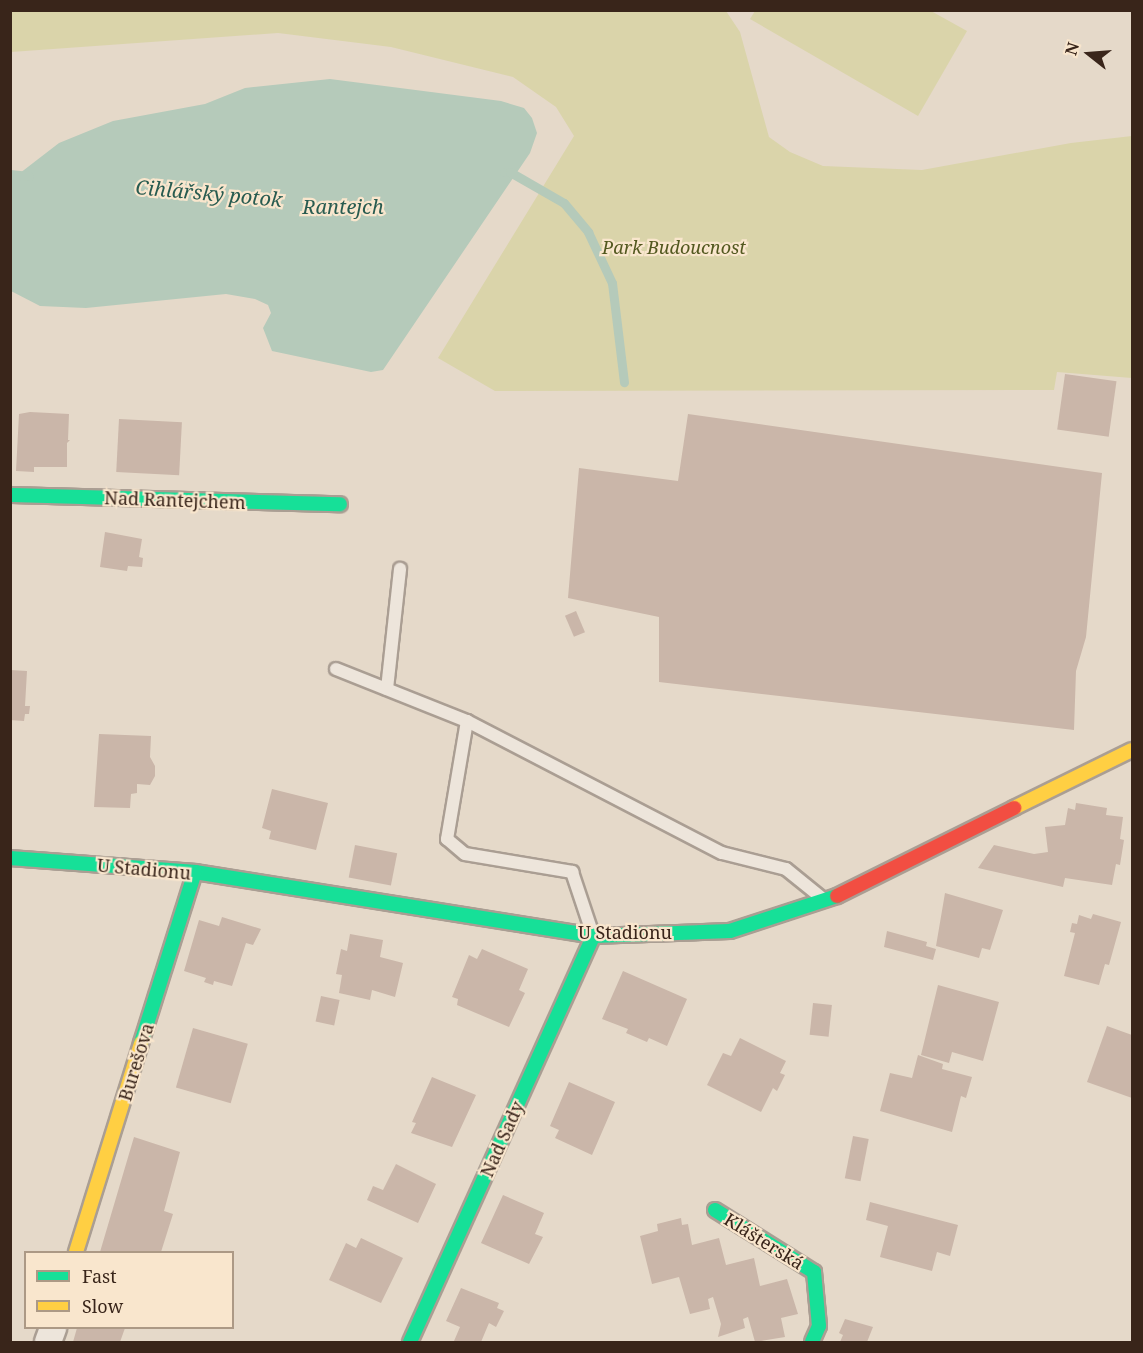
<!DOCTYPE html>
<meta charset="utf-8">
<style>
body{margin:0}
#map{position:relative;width:1143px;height:1353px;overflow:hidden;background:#e5d9c9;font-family:"Noto Serif",serif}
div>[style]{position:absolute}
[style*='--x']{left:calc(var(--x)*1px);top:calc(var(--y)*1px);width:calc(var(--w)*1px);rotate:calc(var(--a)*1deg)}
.green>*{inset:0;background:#dad4aa}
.water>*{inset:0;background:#b5caba}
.stream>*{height:9px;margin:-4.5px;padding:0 4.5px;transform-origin:4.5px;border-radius:4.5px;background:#b5caba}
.building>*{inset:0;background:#cab6a9;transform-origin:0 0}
.roads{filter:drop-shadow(2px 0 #aa9e93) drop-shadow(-2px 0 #aa9e93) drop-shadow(0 2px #aa9e93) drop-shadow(0 -2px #aa9e93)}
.lane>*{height:12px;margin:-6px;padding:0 6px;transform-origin:6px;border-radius:6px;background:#ede5db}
.street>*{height:26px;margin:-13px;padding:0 13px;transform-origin:13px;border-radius:13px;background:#ede5db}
.fast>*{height:14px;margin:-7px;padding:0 7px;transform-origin:7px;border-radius:7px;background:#16e098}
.slow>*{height:14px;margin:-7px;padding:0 7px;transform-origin:7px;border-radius:7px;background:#ffcf43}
.jam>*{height:14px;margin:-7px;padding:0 7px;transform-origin:7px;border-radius:7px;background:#f24e42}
span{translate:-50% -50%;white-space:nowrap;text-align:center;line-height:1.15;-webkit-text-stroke:4.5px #f9e6cd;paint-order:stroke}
.park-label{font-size:18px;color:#52581f;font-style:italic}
.street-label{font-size:18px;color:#39251a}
.water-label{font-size:20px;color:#285b50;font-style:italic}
.frame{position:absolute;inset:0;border:12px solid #39251a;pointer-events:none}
.legend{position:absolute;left:24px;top:1251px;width:210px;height:78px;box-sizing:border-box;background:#f9e6cd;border:2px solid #ac9985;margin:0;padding:8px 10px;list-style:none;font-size:18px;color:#39251a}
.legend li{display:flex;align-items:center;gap:12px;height:30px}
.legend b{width:30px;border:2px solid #ac9985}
.north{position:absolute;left:1059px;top:24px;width:60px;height:60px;-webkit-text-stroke:4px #f9e6cd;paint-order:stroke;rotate:287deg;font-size:16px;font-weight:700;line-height:24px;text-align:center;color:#39251a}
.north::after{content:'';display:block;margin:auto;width:21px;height:27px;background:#39251a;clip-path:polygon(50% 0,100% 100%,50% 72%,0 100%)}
</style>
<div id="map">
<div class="green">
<i style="clip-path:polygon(11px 10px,726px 11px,740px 32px,769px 137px,790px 152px,823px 166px,922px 170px,1071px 143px,1132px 136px,1132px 378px,1057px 372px,1054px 390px,495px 391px,438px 358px,574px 136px,556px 107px,513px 77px,391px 47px,278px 33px,11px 52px)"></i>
<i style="clip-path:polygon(755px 11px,931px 11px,967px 31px,918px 116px,750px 19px)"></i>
</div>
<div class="water">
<i style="clip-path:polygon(330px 79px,501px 101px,524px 108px,532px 118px,537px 133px,530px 153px,383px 370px,371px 372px,272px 351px,263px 328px,271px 313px,268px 305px,255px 299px,226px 294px,86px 308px,40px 306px,11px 291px,11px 180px,59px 143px,113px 121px,205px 104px,245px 88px)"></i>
</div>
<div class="stream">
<i style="--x:504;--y:172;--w:6;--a:0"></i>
<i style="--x:510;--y:172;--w:62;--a:29.9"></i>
<i style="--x:564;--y:203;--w:38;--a:50"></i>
<i style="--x:588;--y:232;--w:56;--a:64.8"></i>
<i style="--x:612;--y:283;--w:100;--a:83.1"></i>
<i style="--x:10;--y:174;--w:19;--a:6"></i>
</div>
<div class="building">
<i style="left:1065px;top:374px;width:52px;height:56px;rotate:8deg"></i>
<i style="clip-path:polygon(30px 412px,69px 414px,68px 440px,70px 440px,67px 443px,67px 467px,34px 467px,34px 472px,16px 471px,19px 414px)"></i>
<i style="clip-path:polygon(688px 414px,1102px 473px,1086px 637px,1076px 671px,1074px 730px,659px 682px,659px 617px,568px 598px,579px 468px,678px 481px)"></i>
<i style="left:119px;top:419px;width:63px;height:53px;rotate:3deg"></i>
<i style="clip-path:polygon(105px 532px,142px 539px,139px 557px,143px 558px,142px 567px,128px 566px,127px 571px,100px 567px)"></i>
<i style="left:576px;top:611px;width:23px;height:12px;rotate:67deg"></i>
<i style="clip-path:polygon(10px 670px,27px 671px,25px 706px,30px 706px,29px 714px,25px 714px,24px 721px,10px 720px)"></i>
<i style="clip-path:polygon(99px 734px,151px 736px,150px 757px,155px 766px,155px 776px,150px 785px,137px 784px,137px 793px,131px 794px,130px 808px,94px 807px)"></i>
<i style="clip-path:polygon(272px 789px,328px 803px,316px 850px,269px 839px,271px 831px,262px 828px)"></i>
<i style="clip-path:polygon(1076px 803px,1107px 808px,1106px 815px,1123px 817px,1120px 839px,1124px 840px,1120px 865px,1116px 864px,1112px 885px,1065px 878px,1063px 887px,978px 868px,994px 845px,1034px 854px,1048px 852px,1045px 827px,1065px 825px,1068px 808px,1075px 810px)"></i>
<i style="left:355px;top:845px;width:43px;height:33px;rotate:11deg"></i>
<i style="clip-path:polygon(945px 893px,1003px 910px,990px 950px,982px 948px,979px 958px,936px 946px)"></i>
<i style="clip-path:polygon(1093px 914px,1121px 922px,1109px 965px,1105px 964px,1099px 985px,1064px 976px,1075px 933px,1070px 932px,1072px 923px,1077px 924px,1079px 915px,1091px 919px)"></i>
<i style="clip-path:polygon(222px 917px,261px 929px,253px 945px,246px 943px,232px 986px,214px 981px,213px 985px,204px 982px,206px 978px,184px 971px,199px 920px,219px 926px)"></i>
<i style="clip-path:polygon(887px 931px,927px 942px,926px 946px,936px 949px,933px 960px,884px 947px)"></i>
<i style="clip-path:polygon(350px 934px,383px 940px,380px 957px,403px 963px,395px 997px,372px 990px,370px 1000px,339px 993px,342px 975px,336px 974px,341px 949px,347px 951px)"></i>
<i style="clip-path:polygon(482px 949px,528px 969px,519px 990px,525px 993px,509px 1027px,457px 1005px,458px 999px,452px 997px,469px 955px,477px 959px)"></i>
<i style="clip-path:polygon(623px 971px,687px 999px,667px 1046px,649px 1038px,647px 1042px,626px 1033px,628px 1029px,602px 1019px)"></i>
<i style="clip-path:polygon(938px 985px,999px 1002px,983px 1061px,952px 1052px,949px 1063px,921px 1055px)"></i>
<i style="left:321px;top:996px;width:19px;height:26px;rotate:12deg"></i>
<i style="left:813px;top:1003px;width:19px;height:32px;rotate:6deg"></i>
<i style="clip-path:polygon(1107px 1026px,1132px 1035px,1132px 1098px,1087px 1082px)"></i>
<i style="left:193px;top:1028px;width:57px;height:62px;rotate:16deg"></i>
<i style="clip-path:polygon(740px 1038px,786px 1061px,780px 1073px,785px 1075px,777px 1091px,773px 1088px,761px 1112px,707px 1085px,723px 1053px,731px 1056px)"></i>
<i style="clip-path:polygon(918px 1055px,943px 1064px,942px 1069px,972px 1077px,966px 1098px,961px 1096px,952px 1132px,880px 1111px,890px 1073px,912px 1078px)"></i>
<i style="clip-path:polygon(432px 1077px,476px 1095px,452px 1147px,411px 1133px,416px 1123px,412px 1122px)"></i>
<i style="clip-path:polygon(569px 1082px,615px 1102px,592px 1155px,555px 1138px,559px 1130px,550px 1126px)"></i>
<i style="left:853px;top:1136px;width:16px;height:43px;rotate:11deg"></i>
<i style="clip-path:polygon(134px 1137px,180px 1152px,164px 1211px,173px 1214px,161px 1252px,100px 1252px)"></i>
<i style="clip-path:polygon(396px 1164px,436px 1184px,418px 1223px,367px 1200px,373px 1186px,383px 1190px)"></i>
<i style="clip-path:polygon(503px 1195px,544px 1213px,535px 1234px,543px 1237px,529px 1264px,481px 1243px)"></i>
<i style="clip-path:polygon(870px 1202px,958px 1225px,950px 1256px,937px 1252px,932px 1271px,880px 1257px,888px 1226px,866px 1220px)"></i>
<i style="clip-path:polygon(681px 1218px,682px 1225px,688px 1224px,692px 1245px,719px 1238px,726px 1265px,754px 1258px,760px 1286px,787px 1279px,798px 1314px,781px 1318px,785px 1337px,755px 1342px,748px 1317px,743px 1319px,745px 1328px,718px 1337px,721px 1324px,713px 1297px,708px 1299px,710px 1309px,690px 1314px,679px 1277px,652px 1284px,640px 1236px,658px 1231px,657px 1224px)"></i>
<i style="clip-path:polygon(361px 1238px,403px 1258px,381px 1303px,329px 1280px,346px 1243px,356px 1248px)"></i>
<i style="clip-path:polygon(461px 1288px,499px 1303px,497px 1308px,504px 1311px,496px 1327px,489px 1323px,481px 1342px,454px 1341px,460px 1327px,446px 1321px)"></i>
<i style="clip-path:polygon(845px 1319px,873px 1327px,867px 1342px,840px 1342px,843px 1335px,839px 1333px)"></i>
<i style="clip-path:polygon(77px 1328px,125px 1328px,120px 1342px,73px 1342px)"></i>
</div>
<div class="roads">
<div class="lane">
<i style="--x:336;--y:669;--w:141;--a:21.7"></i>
<i style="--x:467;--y:721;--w:287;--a:27.4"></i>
<i style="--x:722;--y:853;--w:66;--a:14"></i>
<i style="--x:786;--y:869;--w:48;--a:39"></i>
<i style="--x:387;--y:689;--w:121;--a:-83.8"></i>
<i style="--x:467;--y:721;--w:120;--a:99.6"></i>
<i style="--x:447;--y:839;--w:23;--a:40"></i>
<i style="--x:465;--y:854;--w:109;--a:9.5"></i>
<i style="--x:572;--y:872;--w:63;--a:71.6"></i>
</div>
<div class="street">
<i style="--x:48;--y:1342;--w:15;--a:-70"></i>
</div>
<div class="fast">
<i style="--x:10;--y:495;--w:330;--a:1.6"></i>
<i style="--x:10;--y:858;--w:186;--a:4.3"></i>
<i style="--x:195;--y:872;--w:403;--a:9.1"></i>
<i style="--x:593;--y:936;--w:137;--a:-2.1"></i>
<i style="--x:730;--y:931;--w:113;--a:-18.1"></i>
<i style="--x:141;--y:1043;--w:179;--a:-72.5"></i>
<i style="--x:715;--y:1210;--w:117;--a:32.1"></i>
<i style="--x:814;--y:1272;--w:54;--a:84.7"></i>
<i style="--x:819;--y:1326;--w:17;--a:114"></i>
<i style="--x:410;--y:1342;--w:445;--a:-65.7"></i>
</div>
<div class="slow">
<i style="--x:1014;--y:808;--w:131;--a:-26.2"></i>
<i style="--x:76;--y:1252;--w:219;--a:-72.7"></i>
</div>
<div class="jam">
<i style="--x:837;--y:896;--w:198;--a:-26.4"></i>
</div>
</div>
<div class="park-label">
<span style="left:674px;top:247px">Park Budoucnost</span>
</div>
<div class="street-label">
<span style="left:175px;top:500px;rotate:2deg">Nad Rantejchem</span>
<span style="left:144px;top:869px;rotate:5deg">U Stadionu</span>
<span style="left:625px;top:932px">U Stadionu</span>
<span style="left:136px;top:1062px;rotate:-73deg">Burešova</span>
<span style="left:502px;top:1139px;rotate:-66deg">Nad Sady</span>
<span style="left:764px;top:1241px;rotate:32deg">Klášterská</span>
</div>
<div class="water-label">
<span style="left:209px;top:193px;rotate:5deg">Cihlářský potok</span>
<span style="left:343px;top:206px">Rantejch</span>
</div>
<div class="frame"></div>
<ul class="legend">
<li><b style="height:8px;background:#16e098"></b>Fast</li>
<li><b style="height:8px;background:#ffcf43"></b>Slow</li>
</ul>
<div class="north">N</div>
</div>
